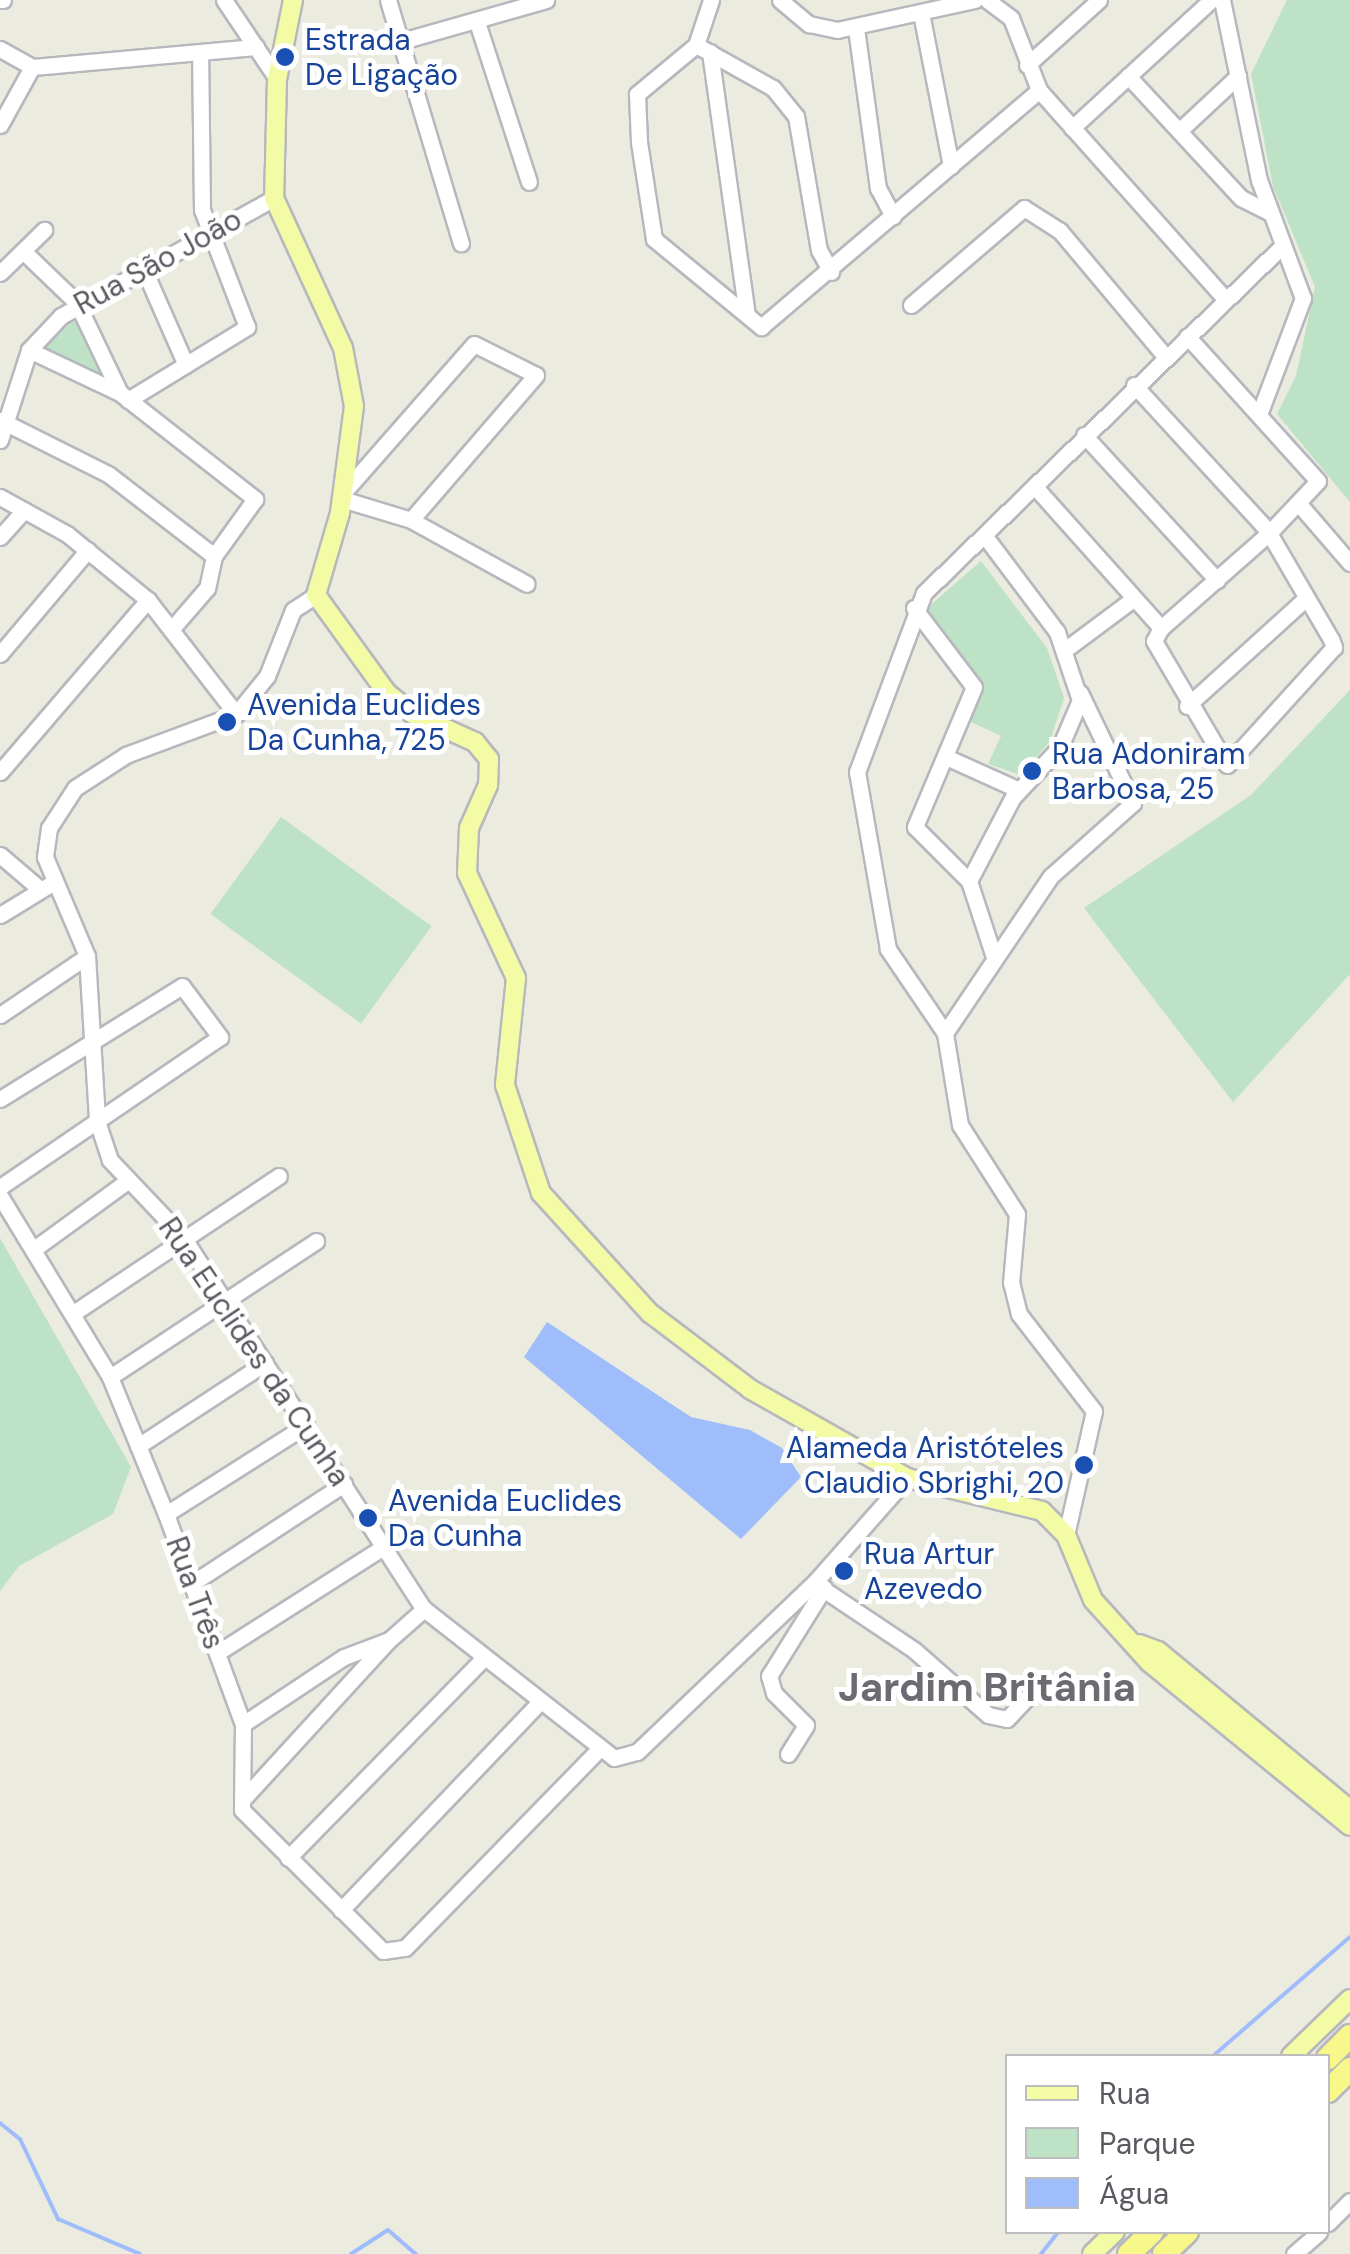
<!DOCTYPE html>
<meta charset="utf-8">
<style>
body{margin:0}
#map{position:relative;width:1350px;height:2254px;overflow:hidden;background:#ebebe0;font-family:"DM Sans",sans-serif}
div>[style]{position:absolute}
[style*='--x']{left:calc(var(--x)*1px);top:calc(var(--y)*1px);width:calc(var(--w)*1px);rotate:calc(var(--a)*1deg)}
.green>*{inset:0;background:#bde2c6;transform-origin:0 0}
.water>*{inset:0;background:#a0bdfb}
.stream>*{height:4px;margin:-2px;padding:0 2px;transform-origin:2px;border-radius:2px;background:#a0bdfb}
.roads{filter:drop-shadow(2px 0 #b7b8be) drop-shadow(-2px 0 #b7b8be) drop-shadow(0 2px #b7b8be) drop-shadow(0 -2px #b7b8be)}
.minor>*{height:15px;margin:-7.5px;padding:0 7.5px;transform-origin:7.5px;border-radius:7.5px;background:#fff}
.major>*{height:18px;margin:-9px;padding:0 9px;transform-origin:9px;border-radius:9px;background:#f4fba5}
.highway>*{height:22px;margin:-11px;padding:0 11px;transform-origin:11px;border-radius:11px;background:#f7f78a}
.dots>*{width:28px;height:28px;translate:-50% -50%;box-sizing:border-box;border:5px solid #fff;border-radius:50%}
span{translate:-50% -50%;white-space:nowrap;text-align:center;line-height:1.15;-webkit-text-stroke:10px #fff;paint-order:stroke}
.transit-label{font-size:30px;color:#164399}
.left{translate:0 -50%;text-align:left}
.right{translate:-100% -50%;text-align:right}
.street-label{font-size:30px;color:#595a60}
.district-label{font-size:40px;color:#6a6c72;font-weight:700}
.legend{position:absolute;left:1005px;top:2054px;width:325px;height:180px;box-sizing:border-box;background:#fff;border:2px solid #bdbdbf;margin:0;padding:12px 18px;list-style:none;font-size:30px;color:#595a60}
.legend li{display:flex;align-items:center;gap:20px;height:50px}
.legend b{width:50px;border:2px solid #bdbdbf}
</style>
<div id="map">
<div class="green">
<i style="clip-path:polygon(1287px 0,1350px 0,1350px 502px,1277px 414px,1296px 376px,1315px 287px,1273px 186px,1251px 74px)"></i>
<i style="clip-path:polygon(73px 321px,78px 325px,103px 381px,41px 351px)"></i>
<i style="clip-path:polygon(981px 561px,1047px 648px,1064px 698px,1050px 741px,1021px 775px,988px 764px,1001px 736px,969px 721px,980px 682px,926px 609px)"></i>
<i style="clip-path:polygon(1350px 690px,1350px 974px,1233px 1102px,1084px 908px,1251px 795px)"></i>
<i style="left:281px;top:817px;width:186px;height:120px;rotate:36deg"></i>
<i style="clip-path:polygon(0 1238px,131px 1467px,113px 1514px,19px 1566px,0 1591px)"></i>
</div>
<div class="water">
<i style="clip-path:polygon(547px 1322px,691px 1417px,750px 1430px,782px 1448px,801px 1477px,741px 1539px,524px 1357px)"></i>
</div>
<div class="stream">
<i style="--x:1213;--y:2056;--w:181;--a:-41"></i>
<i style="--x:0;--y:2123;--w:26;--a:39"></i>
<i style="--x:20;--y:2139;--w:89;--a:64.6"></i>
<i style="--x:58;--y:2219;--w:89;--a:23.1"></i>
<i style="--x:351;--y:2254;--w:44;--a:-33"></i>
<i style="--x:388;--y:2230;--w:37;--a:41"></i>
<i style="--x:1041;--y:2254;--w:28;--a:-52"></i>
</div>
<div class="roads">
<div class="minor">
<i style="--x:0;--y:0;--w:3;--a:0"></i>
<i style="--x:224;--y:0;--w:95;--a:56.1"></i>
<i style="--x:388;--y:0;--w:254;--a:73.3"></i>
<i style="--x:711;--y:0;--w:47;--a:108.4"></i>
<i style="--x:696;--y:45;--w:77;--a:140.3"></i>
<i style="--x:637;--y:94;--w:48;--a:87.6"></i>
<i style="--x:639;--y:142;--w:98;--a:81.2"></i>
<i style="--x:654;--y:239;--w:139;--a:39.4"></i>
<i style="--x:761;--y:327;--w:365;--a:-40.4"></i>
<i style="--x:780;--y:0;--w:38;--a:40"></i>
<i style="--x:809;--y:24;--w:29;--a:12"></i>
<i style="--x:837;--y:30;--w:141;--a:-12.3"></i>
<i style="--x:987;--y:0;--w:30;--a:37"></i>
<i style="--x:1011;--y:18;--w:77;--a:68.7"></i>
<i style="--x:1039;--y:90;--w:280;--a:48.3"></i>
<i style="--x:1222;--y:0;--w:184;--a:78.4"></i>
<i style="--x:1259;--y:180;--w:126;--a:69.6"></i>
<i style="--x:1303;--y:298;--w:122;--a:110.7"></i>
<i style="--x:921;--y:13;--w:156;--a:78.9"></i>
<i style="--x:477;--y:22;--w:168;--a:72"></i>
<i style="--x:856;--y:28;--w:162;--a:82.2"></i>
<i style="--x:878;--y:188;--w:32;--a:62"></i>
<i style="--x:398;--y:42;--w:154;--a:-15.8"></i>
<i style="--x:696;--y:45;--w:88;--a:29.2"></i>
<i style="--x:773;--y:88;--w:36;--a:51"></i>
<i style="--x:796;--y:116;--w:136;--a:80.3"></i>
<i style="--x:819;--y:250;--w:25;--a:61"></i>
<i style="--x:0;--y:49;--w:37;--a:29"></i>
<i style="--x:32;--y:67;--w:225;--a:-5.1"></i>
<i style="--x:710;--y:52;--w:265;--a:82"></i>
<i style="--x:1027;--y:65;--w:97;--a:-42.1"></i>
<i style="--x:1128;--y:76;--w:166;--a:47.2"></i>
<i style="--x:1241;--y:198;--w:29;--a:27"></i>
<i style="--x:0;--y:125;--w:66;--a:-61.1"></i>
<i style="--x:1072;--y:128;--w:189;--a:-42.6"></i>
<i style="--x:1179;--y:131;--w:81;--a:-43"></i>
<i style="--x:23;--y:251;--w:75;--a:43.9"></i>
<i style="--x:77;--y:303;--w:100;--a:64.5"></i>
<i style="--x:142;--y:265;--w:109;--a:66.3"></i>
<i style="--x:0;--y:273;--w:62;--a:-44.3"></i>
<i style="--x:911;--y:305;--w:149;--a:-40.6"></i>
<i style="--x:1024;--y:208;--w:43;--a:32.6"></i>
<i style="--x:1060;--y:231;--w:163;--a:50"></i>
<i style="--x:29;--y:350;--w:101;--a:25.3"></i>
<i style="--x:120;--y:393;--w:172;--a:38.1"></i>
<i style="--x:255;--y:499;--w:70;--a:125.7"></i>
<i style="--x:214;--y:556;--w:33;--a:102"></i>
<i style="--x:207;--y:588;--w:49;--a:130.9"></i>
<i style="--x:1134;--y:385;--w:188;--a:47.4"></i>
<i style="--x:1261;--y:523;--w:13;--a:51"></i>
<i style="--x:1269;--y:533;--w:123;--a:59.7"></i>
<i style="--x:1331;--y:639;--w:9;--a:69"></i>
<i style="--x:1334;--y:647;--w:159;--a:132.2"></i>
<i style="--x:1227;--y:765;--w:144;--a:-120.5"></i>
<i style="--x:1154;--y:641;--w:15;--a:-62"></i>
<i style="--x:1161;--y:628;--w:144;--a:-41.3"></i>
<i style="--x:1269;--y:533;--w:71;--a:-46.7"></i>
<i style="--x:1318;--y:481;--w:195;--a:-132.1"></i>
<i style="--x:128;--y:400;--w:140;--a:-31.5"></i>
<i style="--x:247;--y:327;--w:125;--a:-111"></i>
<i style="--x:202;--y:210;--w:155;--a:-90.7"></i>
<i style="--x:0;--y:420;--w:121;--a:26.6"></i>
<i style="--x:108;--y:474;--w:134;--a:37.7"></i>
<i style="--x:1084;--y:435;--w:197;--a:47.5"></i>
<i style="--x:0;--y:440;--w:95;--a:-72.1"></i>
<i style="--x:29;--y:350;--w:47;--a:-46.7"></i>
<i style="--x:61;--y:316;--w:244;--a:-29"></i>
<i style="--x:1036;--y:488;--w:188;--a:48.2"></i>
<i style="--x:343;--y:493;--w:198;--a:-48.7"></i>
<i style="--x:474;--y:344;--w:69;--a:26.6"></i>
<i style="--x:536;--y:375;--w:191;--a:130.8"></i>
<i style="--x:411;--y:520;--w:132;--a:28.9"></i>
<i style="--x:0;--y:497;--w:77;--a:28.9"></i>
<i style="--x:67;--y:534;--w:104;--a:39.2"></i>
<i style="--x:148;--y:600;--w:144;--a:52.3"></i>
<i style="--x:342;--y:499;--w:72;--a:16.9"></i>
<i style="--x:1299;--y:504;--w:78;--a:49.2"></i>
<i style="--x:0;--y:537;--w:36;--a:-48"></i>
<i style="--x:316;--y:595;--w:27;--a:147"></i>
<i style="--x:293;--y:610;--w:71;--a:111.5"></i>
<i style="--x:267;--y:676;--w:49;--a:129.2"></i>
<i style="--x:236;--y:714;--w:117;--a:159.6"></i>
<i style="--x:126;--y:755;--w:61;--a:147.1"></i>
<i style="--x:75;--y:788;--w:48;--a:123"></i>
<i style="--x:49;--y:828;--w:29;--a:98"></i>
<i style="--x:45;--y:857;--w:108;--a:67"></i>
<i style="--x:87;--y:956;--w:165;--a:86.5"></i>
<i style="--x:97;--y:1121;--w:41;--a:71.6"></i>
<i style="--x:110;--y:1160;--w:106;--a:46.5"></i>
<i style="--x:183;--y:1237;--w:443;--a:57.1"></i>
<i style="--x:424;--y:1609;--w:241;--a:38.1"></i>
<i style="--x:614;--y:1758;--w:24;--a:-15"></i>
<i style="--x:637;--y:1752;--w:245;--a:-43.7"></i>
<i style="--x:814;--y:1583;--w:140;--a:-48.5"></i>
<i style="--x:914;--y:608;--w:99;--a:52.8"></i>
<i style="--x:974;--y:687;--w:152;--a:112.9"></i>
<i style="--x:915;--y:827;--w:76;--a:45"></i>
<i style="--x:969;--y:881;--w:80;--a:71.8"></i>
<i style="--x:1066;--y:649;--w:84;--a:-36.7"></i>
<i style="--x:0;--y:654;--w:136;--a:-49.8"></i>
<i style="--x:1187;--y:706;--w:161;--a:-42.2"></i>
<i style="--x:946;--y:757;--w:80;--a:24.3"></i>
<i style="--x:0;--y:772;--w:227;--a:-49.3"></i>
<i style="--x:0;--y:855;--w:52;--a:40.4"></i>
<i style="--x:969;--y:881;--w:95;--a:-62.4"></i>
<i style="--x:1013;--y:797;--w:69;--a:-46.8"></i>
<i style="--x:1060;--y:747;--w:51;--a:-66.9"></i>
<i style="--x:1080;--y:700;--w:72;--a:-108.7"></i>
<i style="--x:1057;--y:632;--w:116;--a:-127"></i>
<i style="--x:0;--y:915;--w:63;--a:-31.4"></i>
<i style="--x:0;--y:1015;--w:105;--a:-34.1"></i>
<i style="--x:945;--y:1033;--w:189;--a:-56"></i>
<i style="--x:1051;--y:876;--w:110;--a:-41.7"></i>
<i style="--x:1133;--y:803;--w:122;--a:-115.7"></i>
<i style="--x:0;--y:1099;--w:214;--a:-31.8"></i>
<i style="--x:182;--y:986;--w:64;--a:53.3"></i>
<i style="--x:220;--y:1037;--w:266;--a:145.7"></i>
<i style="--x:0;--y:1196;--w:212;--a:58.7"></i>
<i style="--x:110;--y:1377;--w:148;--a:67.8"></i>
<i style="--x:166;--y:1514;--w:224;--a:69.9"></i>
<i style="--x:243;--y:1724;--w:86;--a:90.7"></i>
<i style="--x:242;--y:1810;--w:199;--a:45"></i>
<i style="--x:383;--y:1951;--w:22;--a:-8"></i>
<i style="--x:405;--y:1948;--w:277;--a:-45.7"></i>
<i style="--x:34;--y:1249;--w:114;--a:-36.1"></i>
<i style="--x:75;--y:1312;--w:245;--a:-33.7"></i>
<i style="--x:110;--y:1377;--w:247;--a:-33.4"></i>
<i style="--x:138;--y:1446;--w:152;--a:-33.2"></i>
<i style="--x:166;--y:1514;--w:166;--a:-32.4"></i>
<i style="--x:1066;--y:1535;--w:127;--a:-77.3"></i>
<i style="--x:1094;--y:1411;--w:123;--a:-127.7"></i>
<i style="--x:1019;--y:1314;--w:32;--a:-104"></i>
<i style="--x:1011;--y:1283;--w:69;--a:-85"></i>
<i style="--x:1017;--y:1214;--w:106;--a:-122.6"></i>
<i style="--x:960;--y:1125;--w:93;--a:-99.3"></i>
<i style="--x:945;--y:1033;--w:102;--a:-124.2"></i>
<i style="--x:888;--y:949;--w:180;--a:-99.9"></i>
<i style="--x:857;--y:772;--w:191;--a:-69.5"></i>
<i style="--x:924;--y:593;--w:499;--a:-44.1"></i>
<i style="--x:814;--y:1583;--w:120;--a:33.8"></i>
<i style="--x:914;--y:1650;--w:98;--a:41.3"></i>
<i style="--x:988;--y:1715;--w:19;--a:12"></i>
<i style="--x:1007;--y:1719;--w:34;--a:-47"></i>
<i style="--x:191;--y:1584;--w:183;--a:-33.2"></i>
<i style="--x:217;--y:1653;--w:196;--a:-32.5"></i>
<i style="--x:243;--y:1724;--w:121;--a:-33.6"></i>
<i style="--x:344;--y:1657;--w:48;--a:-20.7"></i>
<i style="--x:389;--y:1640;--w:47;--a:-41.5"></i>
<i style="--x:788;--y:1754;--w:34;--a:-58"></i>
<i style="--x:806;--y:1725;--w:45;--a:-135"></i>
<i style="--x:774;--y:1693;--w:18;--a:-106"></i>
<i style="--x:769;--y:1676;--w:104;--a:-58"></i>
<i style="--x:244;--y:1798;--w:214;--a:-47.5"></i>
<i style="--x:288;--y:1858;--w:277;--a:-45.6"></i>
<i style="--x:341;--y:1910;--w:284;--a:-46.3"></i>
<i style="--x:1328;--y:2223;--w:31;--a:-45"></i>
<i style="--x:1294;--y:2254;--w:33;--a:-41"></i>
</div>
<div class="major">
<i style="--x:293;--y:0;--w:81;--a:101.4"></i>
<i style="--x:277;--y:79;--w:119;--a:91.4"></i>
<i style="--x:274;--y:198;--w:165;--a:65.3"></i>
<i style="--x:343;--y:348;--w:59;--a:79.3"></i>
<i style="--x:354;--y:406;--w:108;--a:97.5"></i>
<i style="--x:340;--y:513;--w:85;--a:106.3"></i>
<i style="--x:316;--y:595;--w:121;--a:54.1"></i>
<i style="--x:387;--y:693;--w:33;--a:39"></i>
<i style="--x:413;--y:714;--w:68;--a:24.3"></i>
<i style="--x:475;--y:742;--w:22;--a:51"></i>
<i style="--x:489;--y:759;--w:26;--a:92"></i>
<i style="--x:488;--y:785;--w:47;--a:113.8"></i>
<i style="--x:469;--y:828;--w:45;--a:92.5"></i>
<i style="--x:467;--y:873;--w:116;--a:65"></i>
<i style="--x:516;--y:978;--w:108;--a:95.9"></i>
<i style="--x:505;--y:1085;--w:114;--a:71.6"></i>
<i style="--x:541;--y:1193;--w:162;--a:47.8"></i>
<i style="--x:650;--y:1313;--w:126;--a:37.2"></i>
<i style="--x:750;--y:1389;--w:180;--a:29.5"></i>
<i style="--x:907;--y:1478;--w:139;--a:13.7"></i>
<i style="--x:1042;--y:1511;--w:34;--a:45"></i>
<i style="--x:1066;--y:1535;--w:70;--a:67.4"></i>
<i style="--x:1093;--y:1600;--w:84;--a:47.9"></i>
<i style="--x:1149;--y:1662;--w:259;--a:39.2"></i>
<i style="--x:1139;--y:1644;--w:20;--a:20"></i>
<i style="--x:1158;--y:1651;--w:249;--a:39.6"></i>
<i style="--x:1291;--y:2056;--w:82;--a:-44"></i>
<i style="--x:1092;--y:2254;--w:32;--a:-44"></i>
</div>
<div class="highway">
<i style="--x:1328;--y:2058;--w:31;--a:-45"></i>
<i style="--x:1328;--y:2091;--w:31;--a:-45"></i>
<i style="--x:1129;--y:2254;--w:32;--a:-44"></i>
<i style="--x:1164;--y:2254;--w:32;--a:-44"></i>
</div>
</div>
<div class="dots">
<i style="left:285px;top:57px;background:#1a4fb4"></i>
<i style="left:227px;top:722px;background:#1a4fb4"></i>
<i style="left:1032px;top:771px;background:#1a4fb4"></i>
<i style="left:1084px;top:1465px;background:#1a4fb4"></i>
<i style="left:368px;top:1518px;background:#1a4fb4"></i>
<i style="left:844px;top:1571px;background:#1a4fb4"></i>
</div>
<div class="transit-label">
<span class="left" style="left:305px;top:57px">Estrada<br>De Ligação</span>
<span class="left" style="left:247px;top:722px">Avenida Euclides<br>Da Cunha, 725</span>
<span class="left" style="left:1052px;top:771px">Rua Adoniram<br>Barbosa, 25</span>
<span class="right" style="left:1064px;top:1465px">Alameda Aristóteles<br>Claudio Sbrighi, 20</span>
<span class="left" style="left:388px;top:1518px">Avenida Euclides<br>Da Cunha</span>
<span class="left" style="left:864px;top:1571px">Rua Artur<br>Azevedo</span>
</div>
<div class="street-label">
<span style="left:158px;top:262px;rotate:-29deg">Rua São João</span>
<span style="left:254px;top:1352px;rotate:56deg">Rua Euclides da Cunha</span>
<span style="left:195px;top:1593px;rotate:70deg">Rua Três</span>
</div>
<div class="district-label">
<span style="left:987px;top:1687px">Jardim Britânia</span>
</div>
<ul class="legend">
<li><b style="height:12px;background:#f4fba5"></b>Rua</li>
<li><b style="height:28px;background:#bde2c6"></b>Parque</li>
<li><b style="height:28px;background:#a0bdfb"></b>Água</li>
</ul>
</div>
